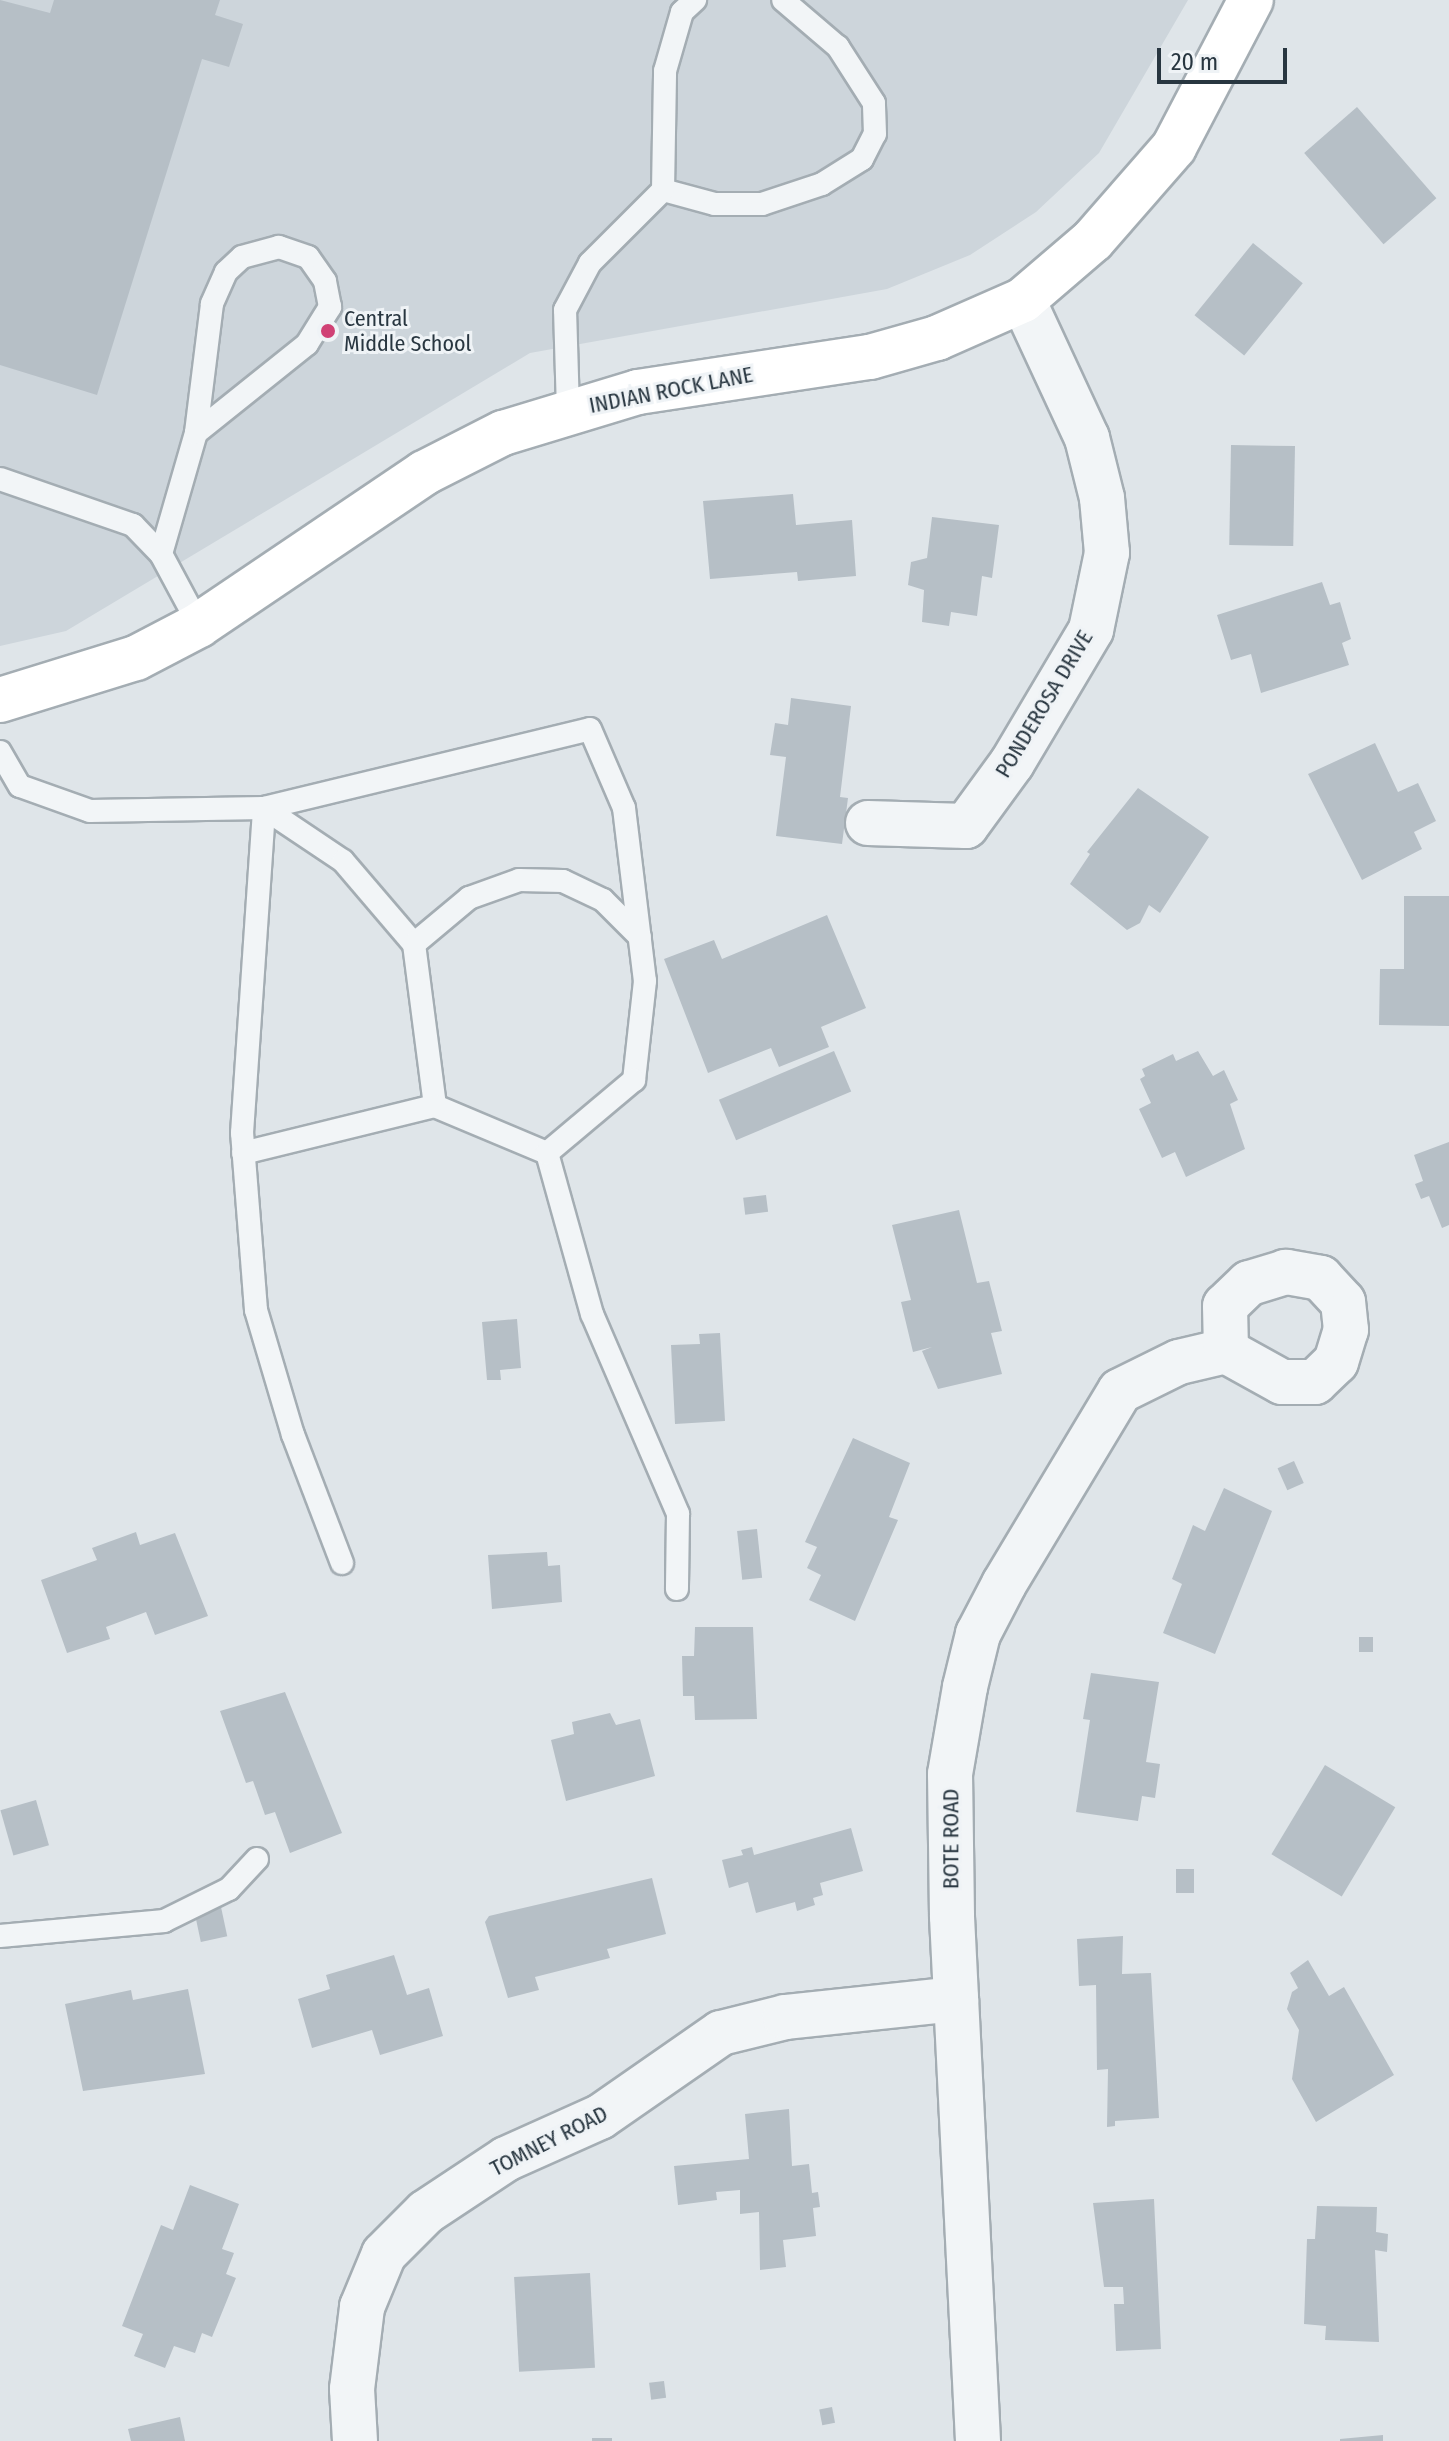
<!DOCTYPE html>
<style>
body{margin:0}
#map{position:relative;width:1449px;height:2441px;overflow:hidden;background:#dfe5e9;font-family:"Fira Sans Condensed",sans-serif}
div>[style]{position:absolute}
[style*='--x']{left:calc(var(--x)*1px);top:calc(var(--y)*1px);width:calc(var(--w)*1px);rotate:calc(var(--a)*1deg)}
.built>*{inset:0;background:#cdd5db}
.building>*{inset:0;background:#b6bfc6;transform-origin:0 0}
.roads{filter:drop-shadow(2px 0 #a4adb3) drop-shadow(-2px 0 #a4adb3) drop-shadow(0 2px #a4adb3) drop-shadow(0 -2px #a4adb3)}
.lane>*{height:22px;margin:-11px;padding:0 11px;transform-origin:11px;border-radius:11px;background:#f2f5f7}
.street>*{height:44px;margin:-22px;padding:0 22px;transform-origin:22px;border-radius:22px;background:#f2f5f7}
.secondary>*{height:44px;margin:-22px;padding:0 22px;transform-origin:22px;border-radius:22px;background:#fff}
.dots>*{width:22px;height:22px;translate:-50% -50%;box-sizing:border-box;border:4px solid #eff3f6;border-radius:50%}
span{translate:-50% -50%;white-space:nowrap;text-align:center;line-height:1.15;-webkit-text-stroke:6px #eff3f6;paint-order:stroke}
.poi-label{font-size:22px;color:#283640}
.left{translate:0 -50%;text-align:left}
.street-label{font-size:22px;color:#283640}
.scale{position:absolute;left:1157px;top:48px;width:130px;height:36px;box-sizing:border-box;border:4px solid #283640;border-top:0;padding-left:10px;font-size:24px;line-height:28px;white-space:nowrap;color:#283640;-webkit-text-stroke:6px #eff3f6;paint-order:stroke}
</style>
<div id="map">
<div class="built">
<i style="clip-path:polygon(0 0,1188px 0,1099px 153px,1036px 212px,970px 255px,887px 289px,530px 353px,66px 631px,0 646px)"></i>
</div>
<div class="building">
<i style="clip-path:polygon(0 0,50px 13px,54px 0,220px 0,215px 15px,243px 24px,229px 67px,202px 59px,97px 395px,0 365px)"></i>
<i style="left:1357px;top:107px;width:121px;height:70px;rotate:49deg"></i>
<i style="left:1253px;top:243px;width:64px;height:93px;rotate:39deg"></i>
<i style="left:1231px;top:445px;width:64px;height:100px;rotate:1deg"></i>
<i style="clip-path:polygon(793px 494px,796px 525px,852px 520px,856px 576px,798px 581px,797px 572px,710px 579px,703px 501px)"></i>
<i style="clip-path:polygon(932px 517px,999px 525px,992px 578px,982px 576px,977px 616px,951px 612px,949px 626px,922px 622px,924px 590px,908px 585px,911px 562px,927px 558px)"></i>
<i style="clip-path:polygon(1322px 582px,1330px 605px,1340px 602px,1351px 639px,1342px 643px,1349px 665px,1261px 693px,1251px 654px,1231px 660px,1217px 615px)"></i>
<i style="clip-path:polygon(791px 698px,851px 706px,840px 797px,848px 798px,842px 844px,776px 836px,786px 757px,770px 755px,775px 723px,788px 725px)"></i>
<i style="clip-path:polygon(1375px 743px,1398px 792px,1418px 783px,1436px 821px,1414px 832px,1422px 849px,1362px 880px,1308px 774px)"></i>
<i style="clip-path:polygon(1138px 788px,1209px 837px,1160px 913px,1149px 905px,1140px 923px,1127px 930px,1070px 884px,1090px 854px,1087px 852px)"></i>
<i style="clip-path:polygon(1404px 896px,1449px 896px,1449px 1026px,1379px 1025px,1380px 969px,1404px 969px)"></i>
<i style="clip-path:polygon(827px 915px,866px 1008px,821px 1027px,829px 1047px,779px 1067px,771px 1048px,708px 1073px,664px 959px,714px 940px,722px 959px)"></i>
<i style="left:834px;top:1051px;width:44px;height:125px;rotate:67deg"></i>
<i style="clip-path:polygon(1198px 1051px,1213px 1076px,1224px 1070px,1238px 1100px,1230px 1104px,1245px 1149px,1186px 1177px,1175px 1152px,1162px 1158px,1139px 1109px,1151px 1103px,1140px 1079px,1145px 1076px,1142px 1069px,1173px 1054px,1176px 1061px)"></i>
<i style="clip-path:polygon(1449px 1142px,1449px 1225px,1442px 1228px,1429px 1196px,1421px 1199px,1415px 1184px,1423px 1181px,1414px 1155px)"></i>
<i style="left:766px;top:1195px;width:17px;height:23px;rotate:83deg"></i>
<i style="clip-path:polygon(959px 1210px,977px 1283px,989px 1281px,1002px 1331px,991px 1333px,1002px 1374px,938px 1389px,922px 1351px,932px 1347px,913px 1352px,901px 1302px,911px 1300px,892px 1225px)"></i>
<i style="clip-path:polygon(517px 1319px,521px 1368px,500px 1370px,501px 1380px,487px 1380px,482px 1322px)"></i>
<i style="clip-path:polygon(720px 1333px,725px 1421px,675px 1424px,671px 1345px,700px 1344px,699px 1334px)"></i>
<i style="clip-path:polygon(853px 1438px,910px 1463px,889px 1517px,898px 1520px,855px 1621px,809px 1600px,821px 1575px,807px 1568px,817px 1547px,805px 1542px)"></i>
<i style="left:1294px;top:1461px;width:24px;height:18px;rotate:66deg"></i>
<i style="clip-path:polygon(1224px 1488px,1272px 1511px,1215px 1654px,1163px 1633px,1182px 1584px,1172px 1579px,1193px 1525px,1205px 1531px)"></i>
<i style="left:757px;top:1529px;width:49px;height:20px;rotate:84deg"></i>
<i style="clip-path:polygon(136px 1532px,140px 1545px,175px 1533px,208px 1616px,155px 1635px,146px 1612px,106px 1627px,110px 1639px,67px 1653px,41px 1580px,97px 1560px,92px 1548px)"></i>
<i style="clip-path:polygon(547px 1552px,548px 1566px,560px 1565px,562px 1602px,492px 1609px,488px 1555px)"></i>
<i style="clip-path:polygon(695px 1627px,753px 1627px,757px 1719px,695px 1720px,694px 1696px,683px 1696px,682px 1656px,694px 1656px)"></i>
<i style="left:1359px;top:1637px;width:14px;height:15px"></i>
<i style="clip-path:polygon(1091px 1673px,1159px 1682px,1146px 1762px,1160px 1764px,1155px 1798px,1142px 1796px,1138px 1821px,1076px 1812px,1090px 1720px,1083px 1719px)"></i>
<i style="clip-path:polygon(285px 1692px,342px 1833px,290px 1853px,275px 1812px,265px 1815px,253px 1781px,246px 1783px,220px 1711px)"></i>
<i style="clip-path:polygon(610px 1713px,616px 1725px,640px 1719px,655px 1776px,566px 1801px,551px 1740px,574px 1734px,572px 1722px)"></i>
<i style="left:1325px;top:1765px;width:82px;height:104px;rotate:31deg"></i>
<i style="left:36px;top:1800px;width:47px;height:37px;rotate:74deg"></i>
<i style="clip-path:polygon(851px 1828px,863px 1871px,820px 1883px,823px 1895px,813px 1898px,815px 1905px,797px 1911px,795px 1902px,756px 1913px,748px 1882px,729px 1888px,722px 1860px,743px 1855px,741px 1850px,752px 1847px,754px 1855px)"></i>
<i style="left:1176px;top:1869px;width:18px;height:24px"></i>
<i style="clip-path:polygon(652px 1878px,666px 1934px,607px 1949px,610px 1958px,535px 1977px,539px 1990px,508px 1998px,485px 1922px,489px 1916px)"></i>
<i style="left:221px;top:1907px;width:30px;height:27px;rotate:78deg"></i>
<i style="clip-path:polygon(1123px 1936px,1122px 1974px,1151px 1973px,1159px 2118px,1115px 2121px,1115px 2126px,1107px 2127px,1108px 2069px,1097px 2070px,1096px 1985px,1079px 1986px,1077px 1939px)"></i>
<i style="clip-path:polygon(394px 1955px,407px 1995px,429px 1988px,443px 2036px,380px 2055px,372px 2030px,312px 2048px,298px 1999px,330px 1989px,326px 1975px)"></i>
<i style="clip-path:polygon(1308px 1960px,1329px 1996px,1344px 1987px,1394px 2075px,1316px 2122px,1292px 2079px,1299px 2030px,1287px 2009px,1292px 1992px,1298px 1988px,1290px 1973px)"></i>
<i style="clip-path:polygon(188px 1989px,205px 2074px,83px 2091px,65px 2004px,131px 1990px,133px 2000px)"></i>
<i style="clip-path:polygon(789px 2109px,792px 2166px,809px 2164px,812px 2193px,818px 2192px,820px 2207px,813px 2208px,816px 2236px,783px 2240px,786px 2267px,760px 2270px,759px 2212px,740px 2214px,740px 2190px,716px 2192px,717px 2200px,678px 2205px,674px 2166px,749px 2159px,745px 2114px)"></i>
<i style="clip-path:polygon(190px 2185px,239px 2204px,222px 2249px,234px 2253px,226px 2274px,236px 2278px,212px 2337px,202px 2333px,195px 2353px,174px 2346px,165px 2368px,134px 2356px,143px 2334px,122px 2326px,161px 2225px,173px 2230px)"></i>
<i style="clip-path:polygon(1154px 2199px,1161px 2349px,1116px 2351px,1114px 2304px,1124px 2304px,1123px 2287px,1104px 2287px,1093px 2203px)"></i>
<i style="clip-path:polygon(1317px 2206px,1377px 2207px,1376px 2232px,1388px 2234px,1387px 2252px,1375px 2250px,1379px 2342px,1325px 2340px,1326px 2326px,1304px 2324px,1307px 2239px,1315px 2239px)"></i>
<i style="left:590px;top:2273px;width:95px;height:76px;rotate:87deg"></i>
<i style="left:664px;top:2381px;width:17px;height:15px;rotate:83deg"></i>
<i style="left:832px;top:2407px;width:16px;height:13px;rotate:79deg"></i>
<i style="clip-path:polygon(180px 2417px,185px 2441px,131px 2441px,128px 2429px)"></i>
<i style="clip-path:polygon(1383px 2435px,1383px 2441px,1340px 2441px,1340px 2439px)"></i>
<i style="left:592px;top:2438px;width:20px;height:3px"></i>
</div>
<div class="roads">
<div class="lane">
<i style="--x:663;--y:190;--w:54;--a:15.1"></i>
<i style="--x:715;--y:204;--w:47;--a:0"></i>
<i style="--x:762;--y:204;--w:63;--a:-18.4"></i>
<i style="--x:822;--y:184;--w:47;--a:-32"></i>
<i style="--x:862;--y:159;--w:28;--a:-63"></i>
<i style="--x:875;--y:134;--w:31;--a:-92"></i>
<i style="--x:874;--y:103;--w:67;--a:-122.7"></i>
<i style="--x:838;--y:47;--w:72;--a:-139.5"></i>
<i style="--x:568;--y:410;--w:100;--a:-91.7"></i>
<i style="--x:565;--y:310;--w:53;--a:-62"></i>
<i style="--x:590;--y:263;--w:103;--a:-45"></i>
<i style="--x:663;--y:190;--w:119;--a:-89"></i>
<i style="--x:665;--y:71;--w:61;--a:-73.9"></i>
<i style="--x:682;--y:12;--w:18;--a:-43"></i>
<i style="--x:0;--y:479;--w:141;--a:19.1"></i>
<i style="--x:133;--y:525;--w:40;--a:46"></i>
<i style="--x:161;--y:554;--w:81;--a:61.8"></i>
<i style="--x:161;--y:554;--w:126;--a:-73.9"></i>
<i style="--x:196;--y:433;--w:142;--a:-38.7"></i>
<i style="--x:307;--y:344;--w:44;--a:-58.1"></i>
<i style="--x:330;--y:307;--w:26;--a:-101"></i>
<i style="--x:325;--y:281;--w:29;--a:-125"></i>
<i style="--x:308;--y:257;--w:31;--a:-161"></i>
<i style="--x:279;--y:247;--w:38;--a:165"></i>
<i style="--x:242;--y:257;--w:22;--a:137"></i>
<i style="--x:226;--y:272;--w:35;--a:114"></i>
<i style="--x:212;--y:304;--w:130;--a:97.1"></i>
<i style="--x:0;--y:752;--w:39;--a:60"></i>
<i style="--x:20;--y:786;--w:74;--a:19.7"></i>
<i style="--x:90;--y:811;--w:174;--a:-1"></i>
<i style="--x:264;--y:808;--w:95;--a:33.9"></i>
<i style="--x:343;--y:861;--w:109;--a:49.5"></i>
<i style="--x:414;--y:944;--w:163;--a:82.6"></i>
<i style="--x:435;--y:1106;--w:121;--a:22.8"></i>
<i style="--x:547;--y:1153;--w:167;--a:74.4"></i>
<i style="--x:592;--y:1314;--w:218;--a:66.7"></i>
<i style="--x:678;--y:1514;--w:75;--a:90.8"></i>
<i style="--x:414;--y:944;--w:72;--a:-39.9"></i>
<i style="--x:469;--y:898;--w:53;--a:-19.8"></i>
<i style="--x:519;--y:880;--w:44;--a:1.3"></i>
<i style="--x:563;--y:881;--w:44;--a:25.4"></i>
<i style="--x:603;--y:900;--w:52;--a:45"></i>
<i style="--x:243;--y:1153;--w:198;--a:-13.8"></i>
<i style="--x:342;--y:1563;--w:137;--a:-110.9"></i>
<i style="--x:293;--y:1435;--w:130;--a:-106.5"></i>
<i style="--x:256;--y:1310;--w:178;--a:-94.5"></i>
<i style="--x:242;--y:1133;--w:326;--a:-86.1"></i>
<i style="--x:264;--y:808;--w:335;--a:-13.6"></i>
<i style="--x:590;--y:729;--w:86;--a:66.7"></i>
<i style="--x:624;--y:808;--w:174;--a:83.1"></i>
<i style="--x:645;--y:981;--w:100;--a:96.3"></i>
<i style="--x:634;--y:1080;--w:114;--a:140"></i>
<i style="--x:0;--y:1936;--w:165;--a:-5.2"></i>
<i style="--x:164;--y:1921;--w:72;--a:-26.2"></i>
<i style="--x:229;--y:1889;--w:41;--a:-47"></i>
</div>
<div class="street">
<i style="--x:868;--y:823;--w:98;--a:1.8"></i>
<i style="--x:966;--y:826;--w:78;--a:-53.9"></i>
<i style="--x:1012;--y:763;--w:155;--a:-59.3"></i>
<i style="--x:1091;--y:630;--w:79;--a:-78.3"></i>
<i style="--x:1107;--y:553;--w:55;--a:-95.2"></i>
<i style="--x:1102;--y:498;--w:62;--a:-104"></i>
<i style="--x:1087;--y:438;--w:152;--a:-114.9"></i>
<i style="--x:355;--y:2441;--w:52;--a:-93.3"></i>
<i style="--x:352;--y:2389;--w:83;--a:-83"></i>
<i style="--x:362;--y:2307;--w:57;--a:-67.5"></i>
<i style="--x:384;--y:2254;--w:59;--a:-45"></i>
<i style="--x:426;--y:2212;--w:96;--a:-33.5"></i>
<i style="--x:506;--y:2159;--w:103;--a:-24.1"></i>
<i style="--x:600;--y:2117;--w:147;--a:-34.8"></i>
<i style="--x:721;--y:2033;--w:66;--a:-14"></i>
<i style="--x:785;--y:2017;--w:172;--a:-6"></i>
<i style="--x:978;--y:2441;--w:526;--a:-92.84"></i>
<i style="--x:952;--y:1916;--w:142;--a:-90.8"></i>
<i style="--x:950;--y:1774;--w:88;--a:-80.2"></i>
<i style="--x:965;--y:1687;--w:55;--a:-76.2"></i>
<i style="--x:978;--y:1634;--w:56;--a:-62.5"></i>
<i style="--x:1004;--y:1584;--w:225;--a:-59"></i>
<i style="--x:1120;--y:1391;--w:66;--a:-26.2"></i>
<i style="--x:1179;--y:1362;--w:48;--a:-13.2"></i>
<i style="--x:1226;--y:1351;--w:64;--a:29"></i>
<i style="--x:1282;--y:1382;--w:33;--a:0"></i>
<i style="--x:1315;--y:1382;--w:29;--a:-44"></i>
<i style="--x:1336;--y:1362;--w:34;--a:-73"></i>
<i style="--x:1346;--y:1330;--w:28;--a:-96"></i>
<i style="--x:1343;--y:1302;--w:33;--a:-133"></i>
<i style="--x:1321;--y:1278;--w:36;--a:-170"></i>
<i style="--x:1286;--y:1272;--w:39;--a:163"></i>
<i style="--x:1249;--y:1283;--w:33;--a:136"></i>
<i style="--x:1225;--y:1306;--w:45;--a:88.7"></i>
</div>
<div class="secondary">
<i style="--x:0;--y:700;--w:142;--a:-17.2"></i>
<i style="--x:136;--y:658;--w:71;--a:-27.6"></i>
<i style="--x:199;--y:625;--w:272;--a:-34"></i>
<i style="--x:424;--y:473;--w:89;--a:-26.9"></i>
<i style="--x:503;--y:433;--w:141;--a:-16.9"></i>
<i style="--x:638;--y:392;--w:235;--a:-8.6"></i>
<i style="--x:870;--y:357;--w:70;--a:-15.8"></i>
<i style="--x:937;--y:338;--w:94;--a:-23.8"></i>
<i style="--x:1023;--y:300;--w:92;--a:-40.6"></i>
<i style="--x:1093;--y:240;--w:123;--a:-48.9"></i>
<i style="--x:1174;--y:147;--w:166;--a:-62.4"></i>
</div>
</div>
<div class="dots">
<i style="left:328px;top:331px;background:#d04175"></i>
</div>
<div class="poi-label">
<span class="left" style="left:344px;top:331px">Central<br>Middle School</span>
</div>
<div class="street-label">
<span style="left:671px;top:390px;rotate:-11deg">INDIAN ROCK LANE</span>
<span style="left:1044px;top:704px;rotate:-59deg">PONDEROSA DRIVE</span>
<span style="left:951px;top:1839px;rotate:-90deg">BOTE ROAD</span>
<span style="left:549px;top:2141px;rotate:-27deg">TOMNEY ROAD</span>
</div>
<div class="scale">20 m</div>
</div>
